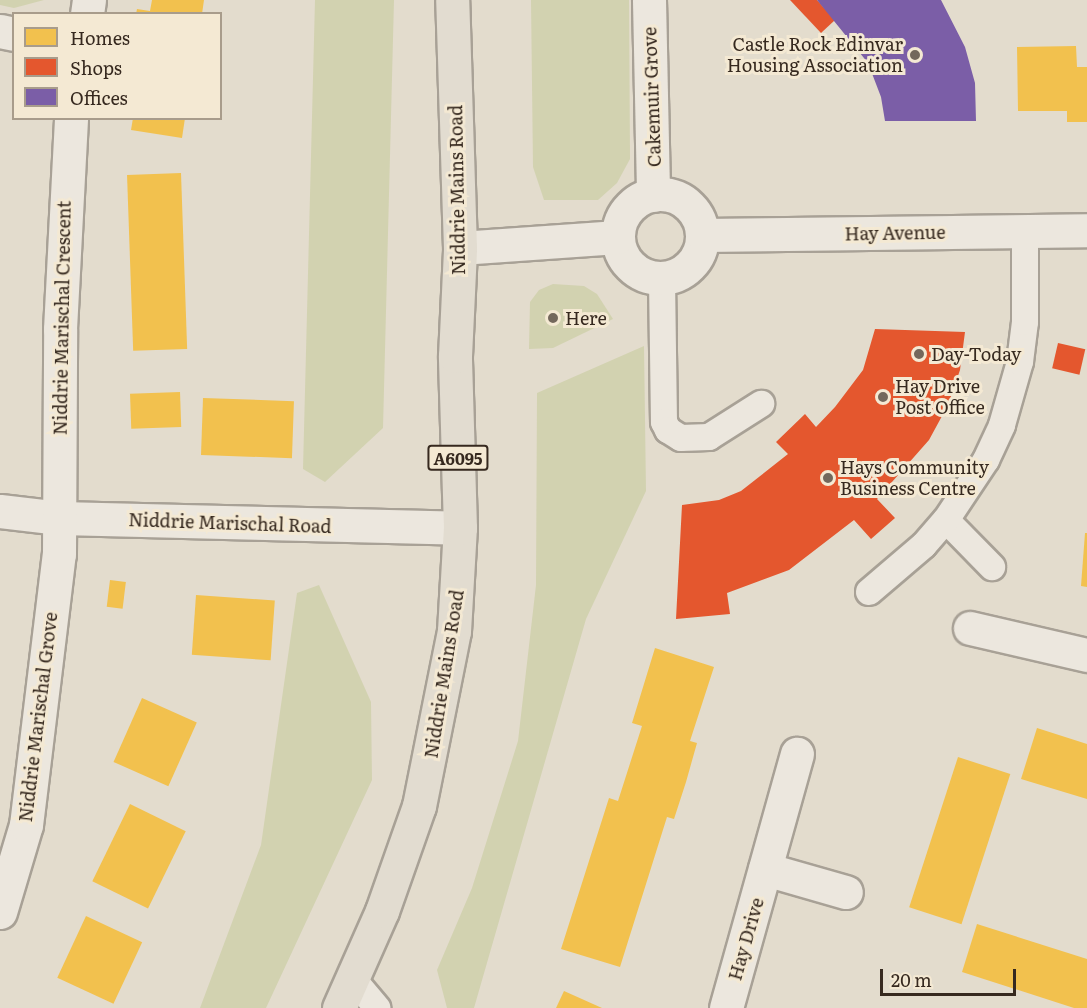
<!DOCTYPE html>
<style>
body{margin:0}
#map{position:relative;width:1087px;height:1008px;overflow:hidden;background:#e3dccd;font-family:Literata,serif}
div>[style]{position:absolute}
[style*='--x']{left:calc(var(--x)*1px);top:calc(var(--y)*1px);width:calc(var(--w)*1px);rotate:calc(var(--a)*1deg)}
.green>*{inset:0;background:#d2d2b0}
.homes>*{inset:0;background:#f2c14e;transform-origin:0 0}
.shops>*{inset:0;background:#e4572e;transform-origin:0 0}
.offices>*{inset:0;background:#7b5ea7}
.roads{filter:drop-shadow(2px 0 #a8a196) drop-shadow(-2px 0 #a8a196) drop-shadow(0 2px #a8a196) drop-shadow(0 -2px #a8a196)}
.service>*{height:26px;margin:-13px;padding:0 13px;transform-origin:13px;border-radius:13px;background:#ece7de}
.minor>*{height:33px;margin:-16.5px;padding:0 16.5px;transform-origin:16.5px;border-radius:16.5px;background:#ece7de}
.minor>.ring{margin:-16.5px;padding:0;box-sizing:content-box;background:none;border:33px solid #ece7de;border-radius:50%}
.primary>*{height:33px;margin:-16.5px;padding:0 16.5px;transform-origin:16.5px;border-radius:16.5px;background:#e2dcd0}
.dots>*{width:16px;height:16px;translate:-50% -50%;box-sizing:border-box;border:3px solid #f4e9d3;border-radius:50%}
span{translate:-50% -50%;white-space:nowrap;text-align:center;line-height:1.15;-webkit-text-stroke:6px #f4e9d3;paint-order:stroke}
.shield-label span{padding:2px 4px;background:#f4e9d3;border:2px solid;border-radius:4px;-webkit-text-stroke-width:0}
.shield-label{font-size:16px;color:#36291f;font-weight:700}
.poi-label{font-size:18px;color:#36291f}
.right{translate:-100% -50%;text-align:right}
.left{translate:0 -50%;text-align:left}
.street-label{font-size:18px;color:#36291f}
.legend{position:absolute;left:12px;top:12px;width:210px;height:108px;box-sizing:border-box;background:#f4e9d3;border:2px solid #a89c8b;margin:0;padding:8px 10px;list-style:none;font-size:18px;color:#36291f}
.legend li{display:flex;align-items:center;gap:12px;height:30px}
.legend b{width:30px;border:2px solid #a89c8b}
.scale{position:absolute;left:880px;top:969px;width:136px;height:27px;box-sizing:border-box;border:3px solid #36291f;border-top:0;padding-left:8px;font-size:18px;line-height:21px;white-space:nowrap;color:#36291f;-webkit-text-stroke:4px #f4e9d3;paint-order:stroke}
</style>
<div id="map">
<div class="green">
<i style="clip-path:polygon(0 0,44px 0,14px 8px,0 5px)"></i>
<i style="clip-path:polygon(315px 0,394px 0,383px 428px,325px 482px,303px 469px)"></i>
<i style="clip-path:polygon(531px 0,629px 0,630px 159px,617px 183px,598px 200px,544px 200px,533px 167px)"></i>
<i style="clip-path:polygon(553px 284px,584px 286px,597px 294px,613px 319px,553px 348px,529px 349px,530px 302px,539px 290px)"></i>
<i style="clip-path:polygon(644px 346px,646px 491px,586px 619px,474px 1008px,447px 1008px,437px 970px,472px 888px,518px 741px,536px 585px,537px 393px)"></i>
<i style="clip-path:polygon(319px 585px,371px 702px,372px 780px,266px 1008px,200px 1008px,261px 845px,297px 593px)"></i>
</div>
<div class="homes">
<i style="clip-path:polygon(152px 0,204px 0,202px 14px,136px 14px,137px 9px,150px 11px)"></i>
<i style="clip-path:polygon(1076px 46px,1077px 67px,1087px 67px,1087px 122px,1067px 122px,1067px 111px,1018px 111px,1017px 47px)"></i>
<i style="clip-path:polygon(133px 118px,185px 118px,182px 138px,131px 130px)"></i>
<i style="left:181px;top:173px;width:176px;height:54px;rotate:88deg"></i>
<i style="left:180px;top:392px;width:35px;height:50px;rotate:88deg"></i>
<i style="left:203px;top:398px;width:91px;height:57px;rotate:2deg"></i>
<i style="clip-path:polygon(1085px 533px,1087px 533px,1087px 587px,1081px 586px)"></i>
<i style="left:110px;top:580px;width:16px;height:27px;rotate:7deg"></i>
<i style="left:196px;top:595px;width:79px;height:60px;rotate:4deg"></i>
<i style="clip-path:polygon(655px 648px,714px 667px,690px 741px,697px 743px,686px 782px,674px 819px,667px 817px,620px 967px,561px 949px,609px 798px,618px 801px,642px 726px,632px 723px)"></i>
<i style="left:142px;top:698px;width:60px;height:70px;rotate:24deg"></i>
<i style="clip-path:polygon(1037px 728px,1087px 744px,1087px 799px,1021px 779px)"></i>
<i style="left:958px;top:757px;width:55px;height:158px;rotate:18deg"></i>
<i style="left:130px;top:804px;width:62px;height:86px;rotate:26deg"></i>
<i style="left:86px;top:916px;width:62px;height:68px;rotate:25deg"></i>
<i style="clip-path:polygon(977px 924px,1087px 959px,1087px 1008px,1074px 1008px,962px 972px)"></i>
<i style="clip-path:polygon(564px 991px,602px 1008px,556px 1008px)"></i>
</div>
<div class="shops">
<i style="clip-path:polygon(790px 0,817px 0,835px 20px,821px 33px)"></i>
<i style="clip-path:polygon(875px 329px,965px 332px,960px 370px,948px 405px,929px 440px,877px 499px,895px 518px,871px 539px,854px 520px,789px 570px,727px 593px,730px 614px,676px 619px,682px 505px,719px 500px,741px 491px,788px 454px,776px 442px,805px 414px,816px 427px,835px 407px,863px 370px)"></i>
<i style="left:1058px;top:343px;width:28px;height:26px;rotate:13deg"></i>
</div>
<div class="offices">
<i style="clip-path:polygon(817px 0,941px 0,965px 47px,975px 83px,976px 121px,885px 121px,881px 97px,868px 63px)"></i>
</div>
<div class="roads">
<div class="service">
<i style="--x:662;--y:279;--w:143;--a:89.2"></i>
<i style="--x:664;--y:422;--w:9;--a:63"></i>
<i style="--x:668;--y:430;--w:15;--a:32"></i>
<i style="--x:681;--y:438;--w:28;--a:-2"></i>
<i style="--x:709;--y:437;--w:62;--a:-32.4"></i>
<i style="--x:946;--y:520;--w:66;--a:45.6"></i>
<i style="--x:869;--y:592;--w:72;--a:-40.5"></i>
<i style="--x:924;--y:545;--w:33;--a:-49"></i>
<i style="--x:946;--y:520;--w:72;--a:-56.3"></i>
<i style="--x:986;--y:460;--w:38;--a:-65"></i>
<i style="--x:1002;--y:425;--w:66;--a:-74.1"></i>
<i style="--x:1020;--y:362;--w:40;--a:-82.9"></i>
<i style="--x:1025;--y:322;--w:92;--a:-90"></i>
<i style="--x:353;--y:979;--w:38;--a:50"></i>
</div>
<div class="minor">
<i style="--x:649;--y:0;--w:195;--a:88.8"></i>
<i style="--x:87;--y:14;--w:14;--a:-82"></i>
<i style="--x:0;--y:31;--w:14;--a:12"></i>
<i class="ring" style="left:618px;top:194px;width:51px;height:51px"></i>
<i style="--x:703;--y:235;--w:384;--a:-0.7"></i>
<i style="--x:460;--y:248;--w:158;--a:-4"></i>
<i style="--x:0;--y:511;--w:60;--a:6.7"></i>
<i style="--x:60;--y:518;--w:400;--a:1.4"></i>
<i style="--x:970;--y:628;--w:120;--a:13"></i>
<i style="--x:765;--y:869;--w:84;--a:15.9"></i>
<i style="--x:0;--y:912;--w:91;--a:-73.4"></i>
<i style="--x:26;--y:825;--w:273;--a:-83.1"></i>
<i style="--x:59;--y:554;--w:225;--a:-89.7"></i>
<i style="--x:60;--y:329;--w:211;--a:-87"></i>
<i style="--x:726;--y:1008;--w:264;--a:-74.4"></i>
</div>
<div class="primary">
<i style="--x:339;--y:1008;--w:106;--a:-66.1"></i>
<i style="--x:382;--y:911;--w:111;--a:-70.6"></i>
<i style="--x:419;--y:806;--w:178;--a:-78.7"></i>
<i style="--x:454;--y:631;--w:103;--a:-86.7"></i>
<i style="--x:460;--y:528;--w:172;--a:-91.7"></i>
<i style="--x:455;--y:356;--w:108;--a:-87.3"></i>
<i style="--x:460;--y:248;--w:248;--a:-91.8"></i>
</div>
</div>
<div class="dots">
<i style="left:915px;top:55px;background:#73685c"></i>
<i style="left:553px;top:318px;background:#73685c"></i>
<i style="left:919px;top:354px;background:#73685c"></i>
<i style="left:883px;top:397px;background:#73685c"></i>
<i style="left:828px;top:478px;background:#73685c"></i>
</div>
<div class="shield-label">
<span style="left:458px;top:458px">A6095</span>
</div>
<div class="poi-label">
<span class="right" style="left:903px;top:55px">Castle Rock Edinvar<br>Housing Association</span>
<span class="left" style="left:565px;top:318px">Here</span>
<span class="left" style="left:931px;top:354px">Day-Today</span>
<span class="left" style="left:895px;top:397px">Hay Drive<br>Post Office</span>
<span class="left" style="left:840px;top:478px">Hays Community<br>Business Centre</span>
</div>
<div class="street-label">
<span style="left:652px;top:97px;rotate:-92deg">Cakemuir Grove</span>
<span style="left:457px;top:190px;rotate:-91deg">Niddrie Mains Road</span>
<span style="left:895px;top:233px;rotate:-1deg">Hay Avenue</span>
<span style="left:62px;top:318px;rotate:-89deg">Niddrie Marischal Crescent</span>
<span style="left:230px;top:523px;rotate:2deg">Niddrie Marischal Road</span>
<span style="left:444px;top:674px;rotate:-81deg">Niddrie Mains Road</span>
<span style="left:38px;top:717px;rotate:-83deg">Niddrie Marischal Grove</span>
<span style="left:746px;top:939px;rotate:-74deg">Hay Drive</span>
</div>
<ul class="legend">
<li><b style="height:16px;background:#f2c14e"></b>Homes</li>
<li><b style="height:16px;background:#e4572e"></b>Shops</li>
<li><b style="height:16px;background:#7b5ea7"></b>Offices</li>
</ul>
<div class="scale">20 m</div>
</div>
